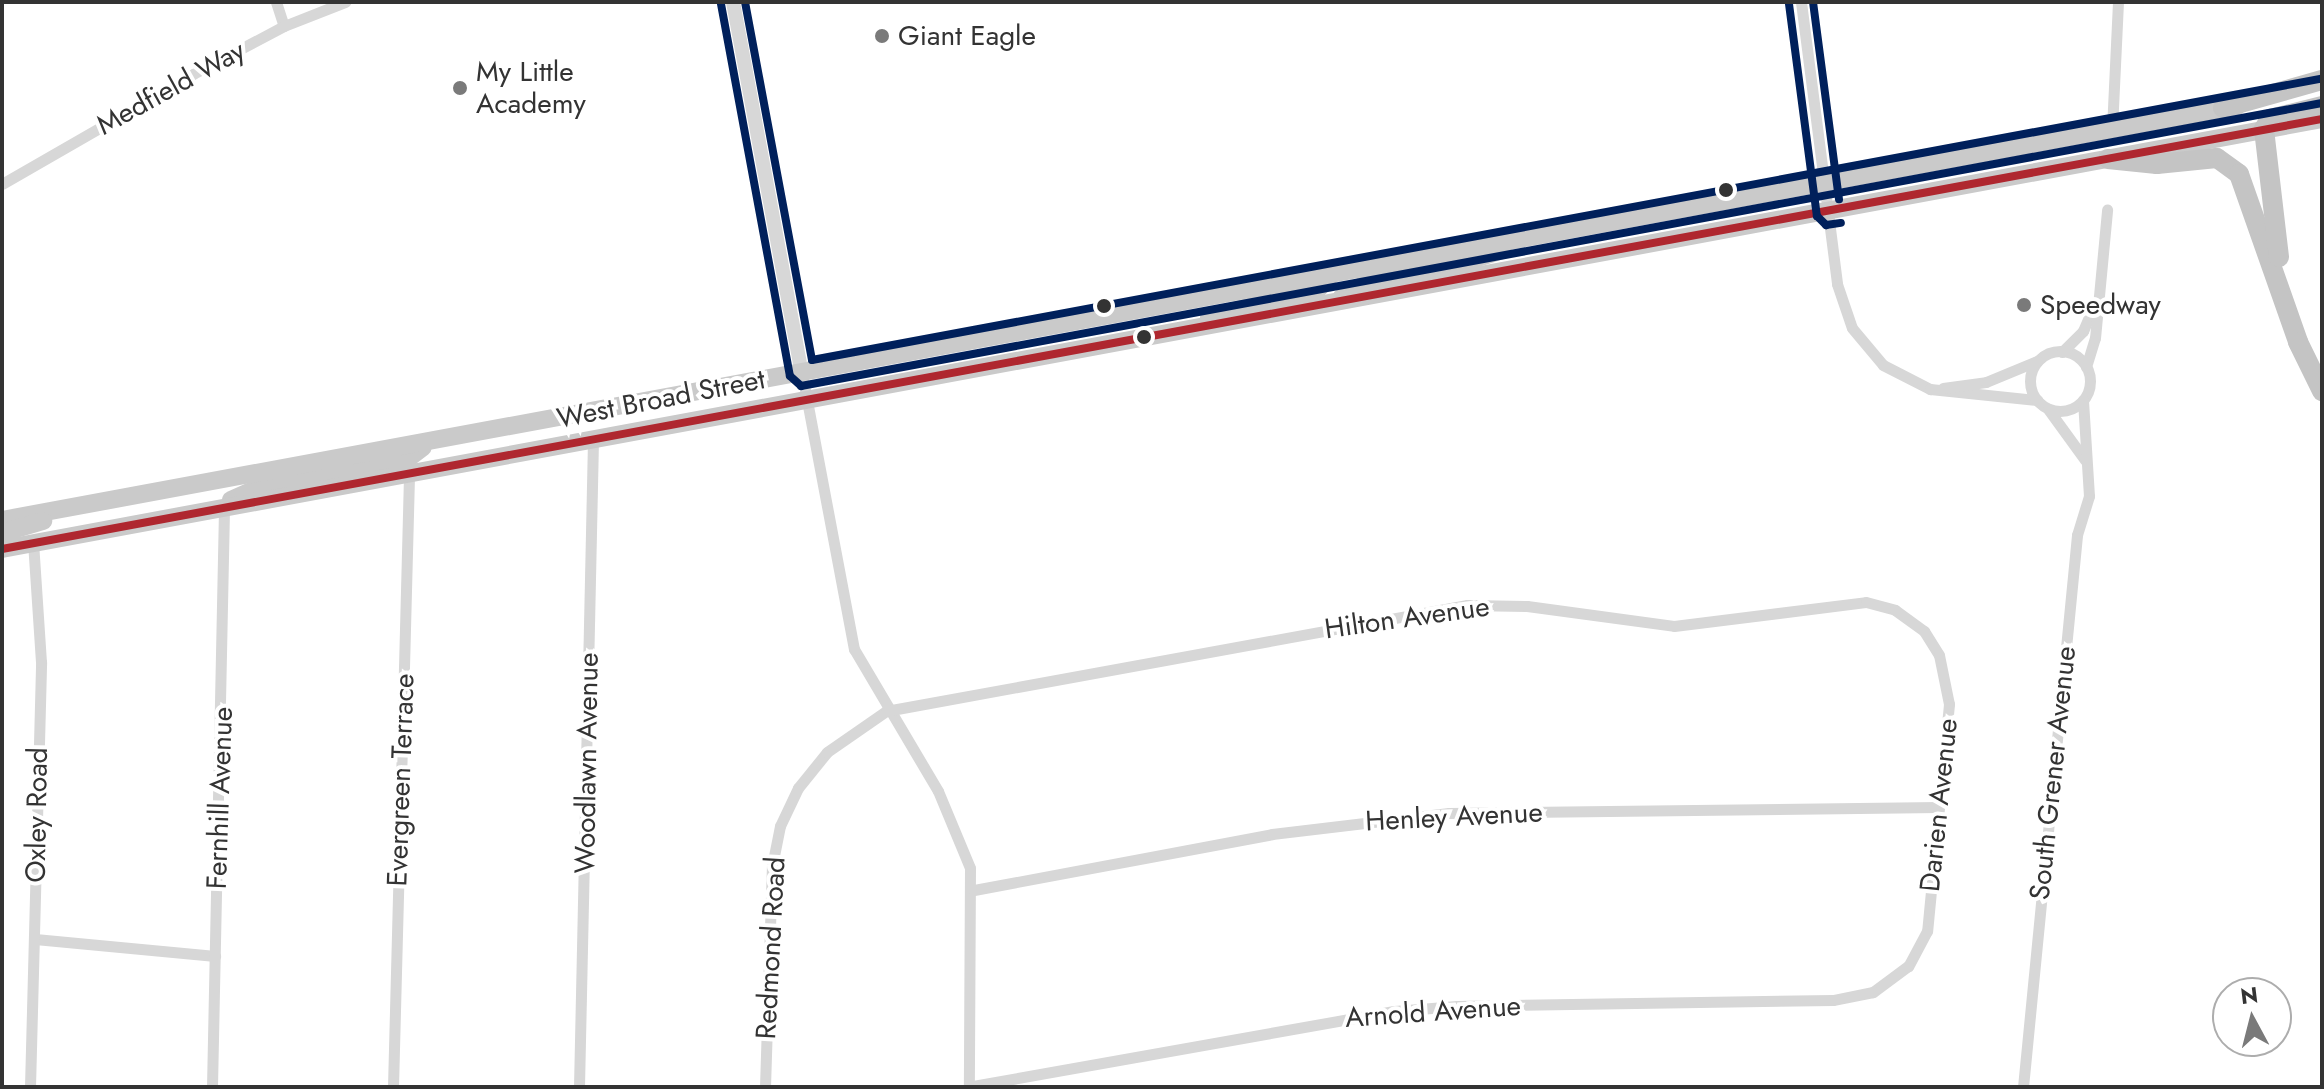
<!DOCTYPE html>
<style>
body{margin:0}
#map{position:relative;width:2324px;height:1089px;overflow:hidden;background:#fff;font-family:Jost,sans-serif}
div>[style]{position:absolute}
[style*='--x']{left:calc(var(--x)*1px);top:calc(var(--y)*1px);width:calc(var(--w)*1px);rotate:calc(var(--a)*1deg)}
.minor>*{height:11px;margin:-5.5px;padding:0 5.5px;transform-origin:5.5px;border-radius:5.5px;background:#d7d7d7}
.minor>.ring{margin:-5.5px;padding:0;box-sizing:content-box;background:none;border:11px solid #d7d7d7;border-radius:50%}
.tertiary>*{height:14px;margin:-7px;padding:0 7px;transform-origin:7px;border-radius:7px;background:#d7d7d7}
.primary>*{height:18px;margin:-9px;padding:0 9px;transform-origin:9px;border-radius:9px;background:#cacaca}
.motorway>*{height:20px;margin:-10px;padding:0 10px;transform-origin:10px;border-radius:10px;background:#c4c4c4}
.bus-1>*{height:8px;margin:-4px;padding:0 4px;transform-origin:4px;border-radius:4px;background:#af272f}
.bus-2>*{height:8px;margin:-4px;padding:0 4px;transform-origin:4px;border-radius:4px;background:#00205b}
.bus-3>*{height:8px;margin:-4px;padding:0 4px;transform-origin:4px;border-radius:4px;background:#00205b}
.dots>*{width:22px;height:22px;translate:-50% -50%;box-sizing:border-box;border:4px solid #fff;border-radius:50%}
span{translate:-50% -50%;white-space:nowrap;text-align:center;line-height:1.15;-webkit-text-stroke:8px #fff;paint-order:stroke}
.poi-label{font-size:28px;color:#333}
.left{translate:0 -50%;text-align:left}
.street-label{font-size:28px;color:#333}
.frame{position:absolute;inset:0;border:4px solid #333;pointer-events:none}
.north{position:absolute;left:2212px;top:977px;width:80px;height:80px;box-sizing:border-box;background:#fff;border:2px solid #adadad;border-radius:50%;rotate:353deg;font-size:22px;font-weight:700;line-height:32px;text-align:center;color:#333}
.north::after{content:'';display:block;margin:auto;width:28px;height:36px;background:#7a7a7a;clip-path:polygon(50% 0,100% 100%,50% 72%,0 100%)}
</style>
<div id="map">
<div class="minor">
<i style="--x:276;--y:2;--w:25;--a:72"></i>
<i style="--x:1801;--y:2;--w:284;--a:82.7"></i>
<i style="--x:1837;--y:284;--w:46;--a:71.2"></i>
<i style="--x:1852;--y:328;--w:48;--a:50"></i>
<i style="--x:1883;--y:365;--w:53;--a:27.1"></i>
<i style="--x:1930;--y:389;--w:108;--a:5.9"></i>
<i style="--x:2112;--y:129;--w:127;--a:-87.3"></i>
<i style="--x:2;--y:184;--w:220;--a:-29.9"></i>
<i style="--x:193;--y:74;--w:103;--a:-27.8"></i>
<i style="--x:284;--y:26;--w:66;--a:-21.5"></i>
<i class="ring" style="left:2030px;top:351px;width:49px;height:49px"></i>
<i style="--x:2062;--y:352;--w:30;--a:-45"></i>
<i style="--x:2083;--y:331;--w:26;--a:-67"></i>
<i style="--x:2086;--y:367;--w:30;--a:-73"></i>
<i style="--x:2095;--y:338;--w:129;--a:-84.6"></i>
<i style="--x:802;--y:374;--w:280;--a:79.3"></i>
<i style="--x:854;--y:649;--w:165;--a:59.4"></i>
<i style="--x:938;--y:791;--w:83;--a:67.4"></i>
<i style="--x:970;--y:868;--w:219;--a:90.3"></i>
<i style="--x:1943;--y:388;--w:43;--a:-7.9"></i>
<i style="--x:1986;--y:382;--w:55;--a:-22.4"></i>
<i style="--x:2048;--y:409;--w:63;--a:54"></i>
<i style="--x:974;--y:890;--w:303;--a:-10.6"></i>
<i style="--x:1272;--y:834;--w:178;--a:-6.8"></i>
<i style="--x:1449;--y:813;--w:490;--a:-0.7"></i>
<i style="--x:35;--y:939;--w:181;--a:5.4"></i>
<i style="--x:30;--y:1087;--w:425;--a:-88.5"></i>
<i style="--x:41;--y:662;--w:119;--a:-93.8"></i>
<i style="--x:212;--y:1087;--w:579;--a:-88.81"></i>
<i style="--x:393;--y:1087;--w:613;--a:-88.5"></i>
<i style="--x:579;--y:1087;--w:647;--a:-88.76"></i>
<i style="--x:765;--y:1087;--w:221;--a:-88.2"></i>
<i style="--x:772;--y:866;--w:41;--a:-78.7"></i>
<i style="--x:780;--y:826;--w:42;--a:-64.7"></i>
<i style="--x:798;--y:788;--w:46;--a:-51.1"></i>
<i style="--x:827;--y:752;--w:72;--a:-34.8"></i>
<i style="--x:886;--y:711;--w:591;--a:-10.34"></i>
<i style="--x:1467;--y:605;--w:60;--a:1"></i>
<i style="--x:1527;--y:606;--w:148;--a:7.7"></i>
<i style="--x:1674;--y:626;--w:193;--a:-7.1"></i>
<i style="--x:1866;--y:602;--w:30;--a:15"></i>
<i style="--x:1895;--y:610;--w:36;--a:36"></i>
<i style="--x:1924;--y:631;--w:28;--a:58"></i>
<i style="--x:1939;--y:655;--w:50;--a:78.5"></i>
<i style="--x:1949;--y:704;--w:228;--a:95.5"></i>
<i style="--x:1927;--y:931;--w:40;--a:118"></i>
<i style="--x:1908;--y:966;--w:44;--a:143.4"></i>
<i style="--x:1873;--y:992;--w:41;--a:168.7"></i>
<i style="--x:1833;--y:1000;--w:376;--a:179.1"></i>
<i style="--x:1457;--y:1006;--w:63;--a:175.5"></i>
<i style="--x:1394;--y:1011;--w:432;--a:169.9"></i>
<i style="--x:2023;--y:1087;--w:555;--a:-84.41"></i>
<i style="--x:2077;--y:535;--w:41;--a:-72.9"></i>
<i style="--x:2089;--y:496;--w:96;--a:-93.6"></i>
</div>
<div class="tertiary">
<i style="--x:733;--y:2;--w:378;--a:79.5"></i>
</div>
<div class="primary">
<i style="--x:1342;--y:297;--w:29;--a:-29"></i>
<i style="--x:1367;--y:283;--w:71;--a:-9.7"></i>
<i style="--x:1437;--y:271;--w:69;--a:-17.7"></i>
<i style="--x:1209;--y:317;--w:111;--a:-14"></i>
<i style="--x:1317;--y:290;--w:23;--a:-47"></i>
<i style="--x:231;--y:500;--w:32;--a:-24"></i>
<i style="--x:260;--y:487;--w:148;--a:-10.5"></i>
<i style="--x:406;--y:460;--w:21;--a:-37"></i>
<i style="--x:2;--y:520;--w:2273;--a:-10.49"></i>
<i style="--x:2;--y:533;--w:43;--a:-16.3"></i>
<i style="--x:2;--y:549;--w:2360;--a:-10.5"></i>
</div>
<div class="motorway">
<i style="--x:2223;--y:108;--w:103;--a:-15.8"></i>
<i style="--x:2108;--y:159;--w:49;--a:5.8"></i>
<i style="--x:2157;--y:164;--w:60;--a:-5.7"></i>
<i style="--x:2217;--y:158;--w:27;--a:36"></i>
<i style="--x:2239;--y:174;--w:178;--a:70.6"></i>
<i style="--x:2298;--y:342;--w:55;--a:63.9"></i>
<i style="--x:2279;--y:257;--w:129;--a:-96.7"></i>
<i style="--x:2264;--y:129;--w:12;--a:-59"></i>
<i style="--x:2270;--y:119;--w:54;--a:-14"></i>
</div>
<div class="bus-1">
<i style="--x:2;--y:549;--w:2360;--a:-10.5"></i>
</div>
<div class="bus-2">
<i style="--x:721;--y:4;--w:378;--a:79.5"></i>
<i style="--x:790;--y:376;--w:15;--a:42"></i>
<i style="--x:801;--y:386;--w:1547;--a:-10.54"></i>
<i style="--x:1789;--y:4;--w:214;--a:82.5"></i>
<i style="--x:1817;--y:216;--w:13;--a:45"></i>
<i style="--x:1826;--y:225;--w:15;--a:-8"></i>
</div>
<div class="bus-3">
<i style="--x:745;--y:2;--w:364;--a:79.4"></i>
<i style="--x:812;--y:360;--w:1534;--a:-10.56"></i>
<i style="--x:1813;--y:2;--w:199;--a:82.5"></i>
</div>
<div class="dots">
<i style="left:882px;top:36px;background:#7a7a7a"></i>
<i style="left:460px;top:88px;background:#7a7a7a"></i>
<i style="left:1726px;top:190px;background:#333"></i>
<i style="left:2024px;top:305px;background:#7a7a7a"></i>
<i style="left:1104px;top:306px;background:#333"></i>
<i style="left:1144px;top:337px;background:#333"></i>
</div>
<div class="poi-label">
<span class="left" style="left:898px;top:36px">Giant Eagle</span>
<span class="left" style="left:476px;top:88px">My Little<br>Academy</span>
<span class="left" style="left:2040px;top:305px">Speedway</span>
</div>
<div class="street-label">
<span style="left:171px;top:88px;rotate:-29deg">Medfield Way</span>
<span style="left:661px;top:399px;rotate:-11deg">West Broad Street</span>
<span style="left:1407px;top:618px;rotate:-8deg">Hilton Avenue</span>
<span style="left:587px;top:763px;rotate:-89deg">Woodlawn Avenue</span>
<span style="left:2053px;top:773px;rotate:-84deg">South Grener Avenue</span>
<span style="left:401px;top:780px;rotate:-88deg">Evergreen Terrace</span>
<span style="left:220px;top:798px;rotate:-88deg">Fernhill Avenue</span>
<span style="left:1939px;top:805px;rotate:-84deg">Darien Avenue</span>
<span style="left:37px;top:815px;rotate:-89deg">Oxley Road</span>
<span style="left:1454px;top:817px;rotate:-3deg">Henley Avenue</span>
<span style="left:771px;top:948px;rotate:-87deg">Redmond Road</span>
<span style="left:1433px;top:1012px;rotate:-4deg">Arnold Avenue</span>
</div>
<div class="frame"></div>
<div class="north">N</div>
</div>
